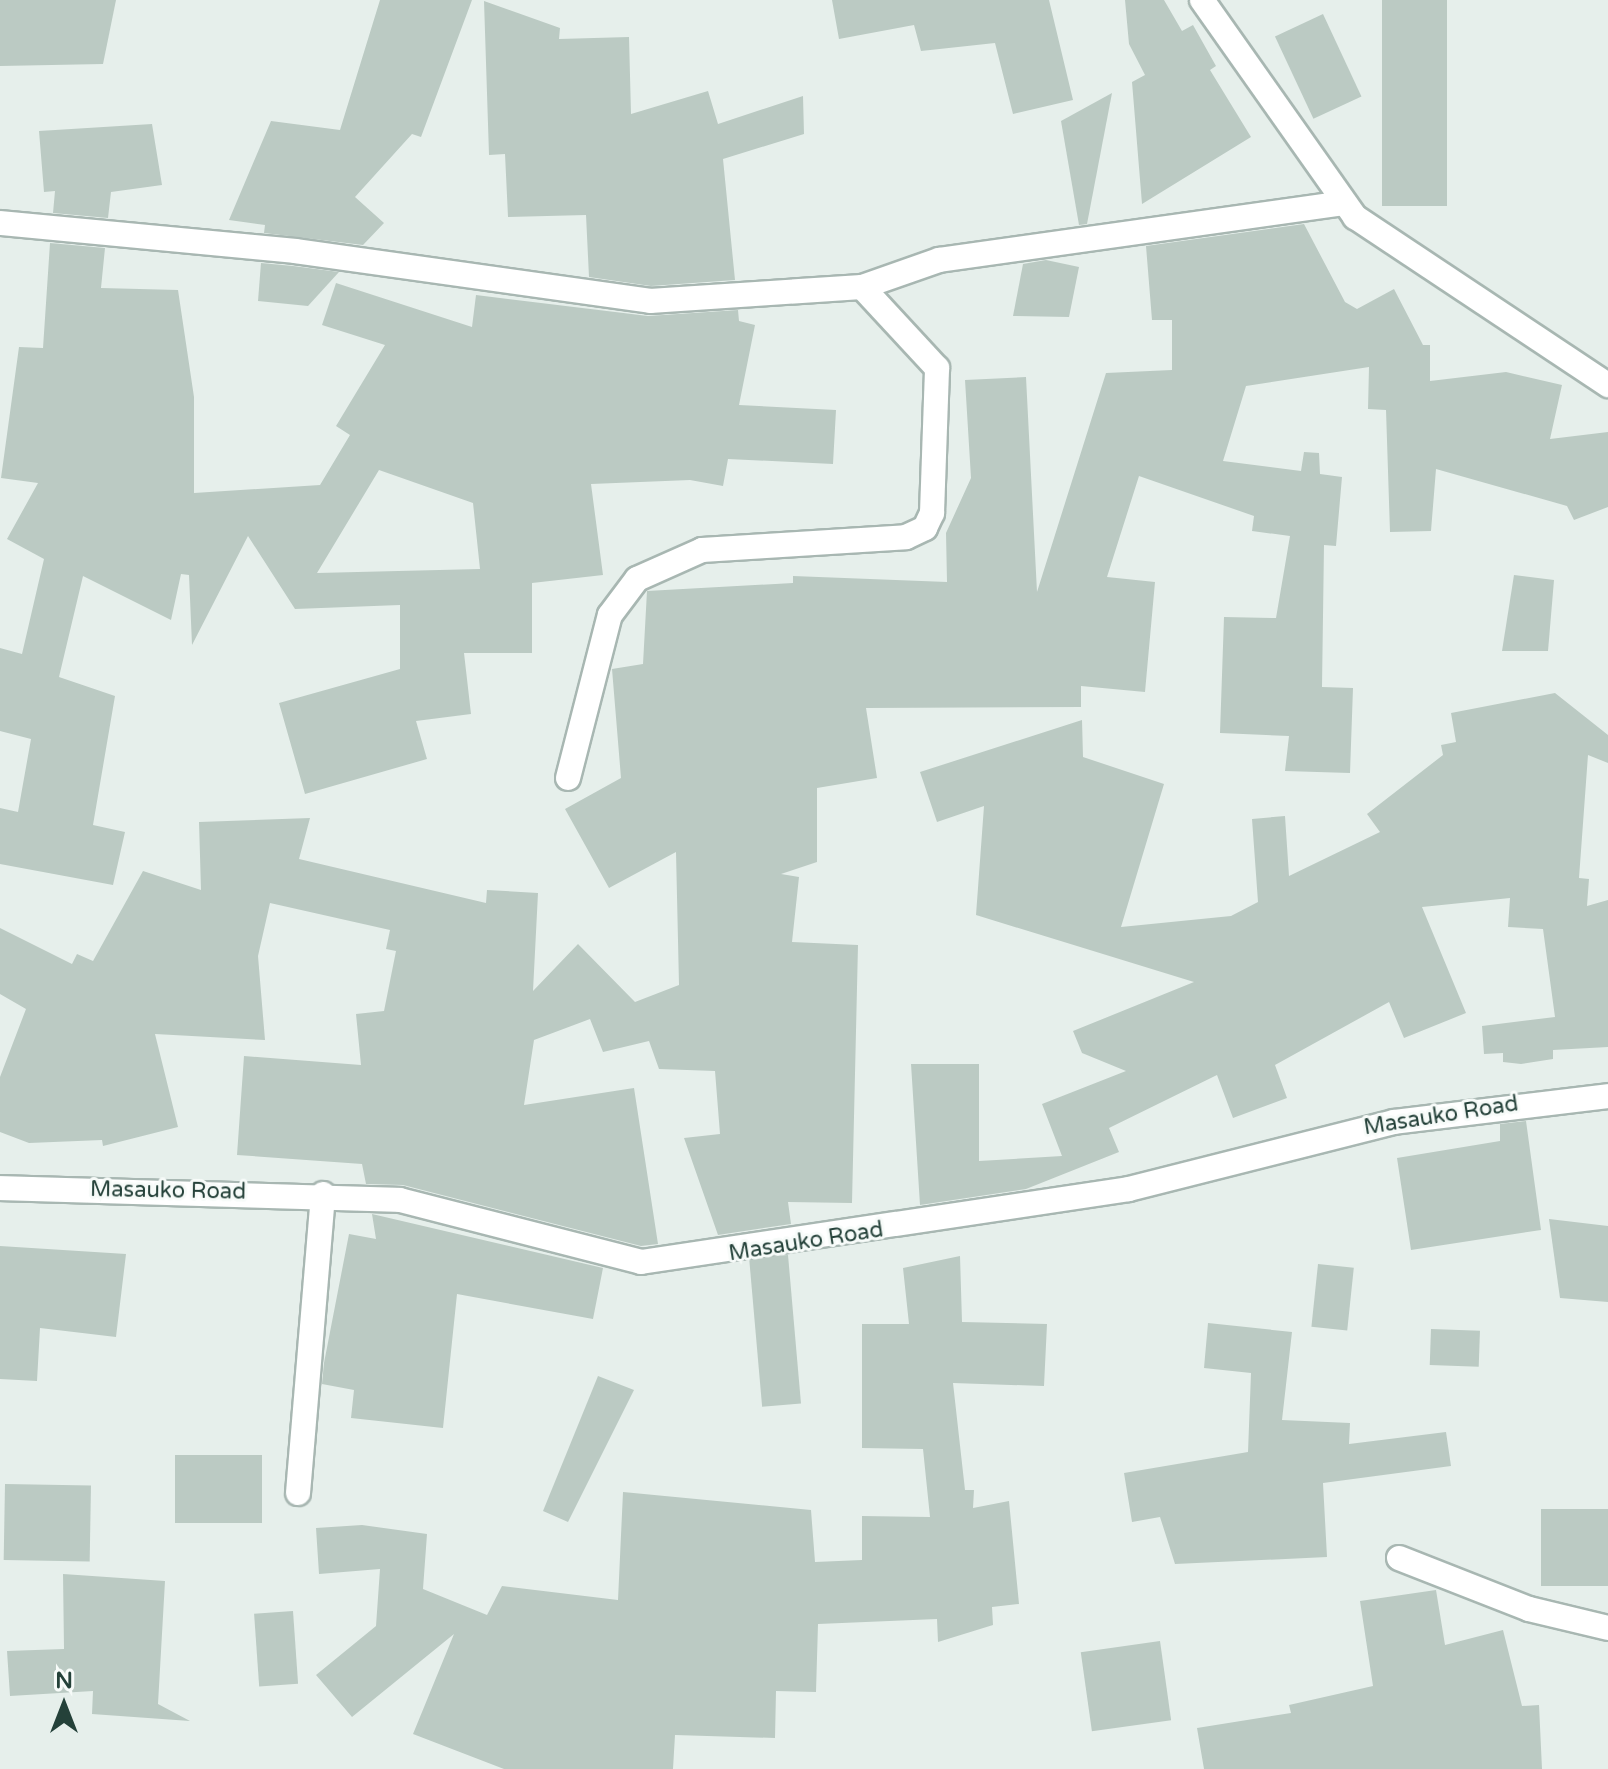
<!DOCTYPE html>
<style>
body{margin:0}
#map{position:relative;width:1608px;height:1769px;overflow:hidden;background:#e6efeb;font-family:"Varela Round",sans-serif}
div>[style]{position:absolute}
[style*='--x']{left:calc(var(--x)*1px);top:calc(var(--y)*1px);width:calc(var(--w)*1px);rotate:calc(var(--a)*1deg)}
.building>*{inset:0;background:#bbcac3;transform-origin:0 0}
.roads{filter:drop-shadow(2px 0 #a8b7b2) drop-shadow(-2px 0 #a8b7b2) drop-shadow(0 2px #a8b7b2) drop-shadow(0 -2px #a8b7b2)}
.minor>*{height:24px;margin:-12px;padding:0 12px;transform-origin:12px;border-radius:12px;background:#fff}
span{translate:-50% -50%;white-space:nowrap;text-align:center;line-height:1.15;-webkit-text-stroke:6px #f7fbf9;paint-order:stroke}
.street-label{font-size:22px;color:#244139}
.north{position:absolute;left:24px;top:1665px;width:80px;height:80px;-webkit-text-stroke:6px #f7fbf9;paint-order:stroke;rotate:0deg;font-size:22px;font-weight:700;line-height:32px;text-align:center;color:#244139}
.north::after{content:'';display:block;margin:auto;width:28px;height:36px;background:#244139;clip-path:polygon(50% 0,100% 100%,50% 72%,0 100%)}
</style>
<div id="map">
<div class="building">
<i style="clip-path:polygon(0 0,116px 0,103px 64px,0 66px)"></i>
<i style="clip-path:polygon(380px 0,472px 0,421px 137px,412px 134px,355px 197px,384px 223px,363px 245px,264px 233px,265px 225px,229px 220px,271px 121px,340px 130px)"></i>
<i style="clip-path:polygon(832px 0,1049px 0,1073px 100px,1013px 114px,995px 43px,921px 51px,914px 25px,839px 39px)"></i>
<i style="clip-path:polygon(1125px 0,1164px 0,1182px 31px,1193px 25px,1216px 66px,1210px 70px,1251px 137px,1142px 204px,1132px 82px,1145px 75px,1129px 44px)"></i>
<i style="left:1382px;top:0;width:65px;height:206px"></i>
<i style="clip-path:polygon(484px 1px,560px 28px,559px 39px,629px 37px,631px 114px,708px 91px,718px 124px,803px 96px,804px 134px,723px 159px,735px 280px,651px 286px,589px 277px,586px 215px,508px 217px,505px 154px,489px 155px)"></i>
<i style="left:1323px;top:14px;width:91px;height:53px;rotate:65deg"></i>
<i style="clip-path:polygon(1112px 93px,1087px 224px,1079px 225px,1061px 121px)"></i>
<i style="clip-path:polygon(152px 124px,162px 185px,111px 192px,108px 218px,53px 213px,55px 191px,44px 192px,39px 131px)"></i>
<i style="clip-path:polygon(1304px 224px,1345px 302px,1357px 309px,1394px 289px,1423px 345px,1430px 345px,1430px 381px,1506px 372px,1562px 385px,1550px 439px,1608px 432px,1608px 507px,1574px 520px,1567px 506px,1436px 469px,1431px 531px,1390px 532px,1386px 410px,1368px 409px,1369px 367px,1246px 386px,1223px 461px,1301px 471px,1304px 452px,1319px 453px,1320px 474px,1342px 477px,1336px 546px,1324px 545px,1322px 687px,1353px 688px,1350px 773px,1285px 771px,1289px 736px,1220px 733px,1224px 617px,1276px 618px,1290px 536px,1252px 531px,1254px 516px,1139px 476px,1107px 577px,1155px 582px,1145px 692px,1081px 686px,1081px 707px,866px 708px,877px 778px,817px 788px,817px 862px,781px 874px,799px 877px,792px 942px,858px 945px,852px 1203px,788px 1202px,791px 1224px,718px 1235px,684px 1138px,720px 1134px,715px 1071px,659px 1069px,649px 1041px,603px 1052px,590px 1019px,534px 1040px,524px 1105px,634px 1088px,658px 1244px,641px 1246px,403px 1185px,366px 1184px,362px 1164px,237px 1155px,244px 1056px,361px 1065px,356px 1014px,384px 1011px,396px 951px,386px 949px,390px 930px,270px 903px,258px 956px,265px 1040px,155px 1034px,178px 1127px,103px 1146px,102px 1140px,29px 1143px,0 1132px,0 1077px,26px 1009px,0 994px,0 928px,72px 964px,77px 954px,93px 961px,143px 871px,201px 890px,199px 822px,310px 818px,299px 859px,486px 903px,487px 890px,538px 893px,533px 991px,578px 944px,635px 1002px,679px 985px,676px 852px,609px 888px,565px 809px,621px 778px,612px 669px,643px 664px,647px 591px,793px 583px,793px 576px,947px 582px,946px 533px,971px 478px,965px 380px,1026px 377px,1037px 592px,1106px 373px,1172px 370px,1172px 320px,1152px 320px,1146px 246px)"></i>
<i style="clip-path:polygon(evenodd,50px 243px,105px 248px,101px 288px,178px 290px,194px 397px,194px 493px,320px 485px,350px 435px,336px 426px,385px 345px,322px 325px,336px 283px,472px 327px,476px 295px,648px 316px,738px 310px,739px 321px,755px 325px,739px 405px,836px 410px,833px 464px,728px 459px,723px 486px,690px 480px,591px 484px,603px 575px,532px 583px,532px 653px,464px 653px,471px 714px,416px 721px,427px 759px,305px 794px,279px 703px,400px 669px,400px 605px,295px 609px,248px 536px,192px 645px,189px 575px,181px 574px,171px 620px,83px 576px,59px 677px,115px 696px,93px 825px,125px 832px,113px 885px,0 864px,0 808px,18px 812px,31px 739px,0 731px,0 648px,22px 654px,44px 559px,7px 539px,38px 483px,1px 478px,19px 347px,43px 348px,50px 243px,379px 470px,473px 503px,480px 569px,317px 573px,379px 470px)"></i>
<i style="clip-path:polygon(1046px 260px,1079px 267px,1069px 317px,1013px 316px,1023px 264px)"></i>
<i style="clip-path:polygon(261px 263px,293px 266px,339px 272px,308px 306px,258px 301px)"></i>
<i style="clip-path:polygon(1514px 575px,1554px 580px,1548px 651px,1502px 651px)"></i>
<i style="clip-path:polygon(1555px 693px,1608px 735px,1608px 763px,1588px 755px,1579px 878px,1589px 879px,1587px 906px,1608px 900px,1608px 1047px,1553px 1050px,1553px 1059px,1521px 1064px,1503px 1062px,1503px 1053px,1484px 1054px,1482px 1026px,1555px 1017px,1543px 929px,1508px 927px,1510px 898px,1422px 907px,1466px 1013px,1404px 1038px,1389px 1002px,1275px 1065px,1287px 1098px,1233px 1118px,1217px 1075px,1109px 1128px,1119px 1152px,1026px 1189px,920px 1205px,911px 1064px,979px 1064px,979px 1161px,1062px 1156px,1042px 1104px,1126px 1071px,1082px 1053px,1073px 1031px,1194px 982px,976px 915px,984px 806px,937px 822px,920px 772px,1082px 720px,1083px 757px,1164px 784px,1121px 927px,1231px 916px,1258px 902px,1252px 819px,1285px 816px,1289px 876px,1380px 832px,1367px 814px,1443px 755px,1441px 745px,1456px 742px,1451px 713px)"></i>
<i style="clip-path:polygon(1526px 1121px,1541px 1230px,1411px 1250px,1397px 1158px,1500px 1141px,1500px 1124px)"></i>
<i style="clip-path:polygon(372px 1214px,603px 1268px,593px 1319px,457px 1294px,443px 1428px,351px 1418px,354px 1390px,322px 1384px,324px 1363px,349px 1234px,376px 1239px)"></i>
<i style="clip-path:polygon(1549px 1219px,1608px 1226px,1608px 1302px,1560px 1298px)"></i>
<i style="clip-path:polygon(0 1246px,126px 1254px,116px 1337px,40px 1328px,37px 1381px,0 1379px)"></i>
<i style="left:788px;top:1255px;width:149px;height:39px;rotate:85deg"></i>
<i style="clip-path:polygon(960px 1256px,962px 1322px,1047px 1324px,1044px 1386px,953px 1383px,965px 1490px,974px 1490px,973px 1508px,1009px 1501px,1019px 1604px,992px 1607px,993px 1625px,938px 1642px,937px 1619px,818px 1624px,816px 1692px,776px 1691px,775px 1738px,675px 1735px,673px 1769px,504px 1769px,413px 1734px,454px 1634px,352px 1717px,316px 1675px,376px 1626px,380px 1569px,319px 1574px,316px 1528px,362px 1525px,427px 1534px,423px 1589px,487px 1615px,502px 1586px,618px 1600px,623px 1492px,811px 1510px,815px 1562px,862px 1560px,862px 1516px,930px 1517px,923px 1449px,862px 1448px,862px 1324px,909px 1324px,903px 1268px)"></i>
<i style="left:1318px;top:1264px;width:36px;height:63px;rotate:6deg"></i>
<i style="clip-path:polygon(1208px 1323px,1292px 1332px,1282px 1420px,1350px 1423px,1349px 1444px,1446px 1432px,1451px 1466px,1323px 1483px,1327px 1557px,1175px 1564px,1160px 1517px,1132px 1522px,1124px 1473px,1248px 1452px,1251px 1373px,1204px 1368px)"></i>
<i style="left:1431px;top:1329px;width:49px;height:36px;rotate:2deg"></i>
<i style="clip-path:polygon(598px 1376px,634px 1390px,568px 1522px,543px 1511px)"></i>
<i style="left:175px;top:1455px;width:87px;height:68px"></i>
<i style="left:5px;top:1484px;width:86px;height:76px;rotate:1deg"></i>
<i style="left:1608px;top:1509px;width:77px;height:67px;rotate:90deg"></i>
<i style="clip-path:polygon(63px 1574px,165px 1581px,158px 1704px,190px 1721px,92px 1714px,93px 1691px,10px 1696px,7px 1651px,64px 1649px)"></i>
<i style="clip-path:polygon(1436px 1590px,1445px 1645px,1503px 1630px,1522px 1706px,1539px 1705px,1542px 1769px,1204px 1769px,1197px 1728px,1291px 1713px,1289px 1705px,1373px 1686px,1360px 1601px)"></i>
<i style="left:293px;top:1611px;width:73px;height:39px;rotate:86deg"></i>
<i style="left:1160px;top:1641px;width:80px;height:80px;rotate:82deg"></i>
</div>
<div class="roads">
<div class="minor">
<i style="--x:1202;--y:0;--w:266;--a:54.8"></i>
<i style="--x:1355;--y:217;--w:304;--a:33.6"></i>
<i style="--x:0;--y:223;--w:296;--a:5.4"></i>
<i style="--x:295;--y:251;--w:359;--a:8"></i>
<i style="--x:650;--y:301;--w:212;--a:-3.8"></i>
<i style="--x:862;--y:287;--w:82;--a:-19.3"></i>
<i style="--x:939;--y:260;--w:409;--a:-8"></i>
<i style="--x:568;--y:778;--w:168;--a:-75.6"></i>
<i style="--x:610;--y:615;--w:45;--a:-53.1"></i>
<i style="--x:637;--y:579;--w:71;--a:-24"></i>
<i style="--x:702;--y:550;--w:204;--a:-3.6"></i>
<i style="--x:906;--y:537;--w:21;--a:-25"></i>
<i style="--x:925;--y:528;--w:17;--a:-65"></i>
<i style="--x:932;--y:513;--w:145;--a:-88"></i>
<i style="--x:937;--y:368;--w:110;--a:-132.8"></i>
<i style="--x:0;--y:1188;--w:400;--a:1.7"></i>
<i style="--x:400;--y:1200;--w:249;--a:14.4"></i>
<i style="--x:641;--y:1262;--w:493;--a:-8.5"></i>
<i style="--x:1129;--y:1189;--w:273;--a:-14.2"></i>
<i style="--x:1394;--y:1122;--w:216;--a:-6.9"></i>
<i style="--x:298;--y:1493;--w:300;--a:-85.2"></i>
<i style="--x:1399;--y:1558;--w:140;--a:21.4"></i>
<i style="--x:1529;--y:1609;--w:81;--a:13.5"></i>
</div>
</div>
<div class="street-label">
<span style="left:1441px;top:1116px;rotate:-9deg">Masauko Road</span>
<span style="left:168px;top:1191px;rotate:1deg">Masauko Road</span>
<span style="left:806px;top:1242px;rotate:-9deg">Masauko Road</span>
</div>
<div class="north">N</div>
</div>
